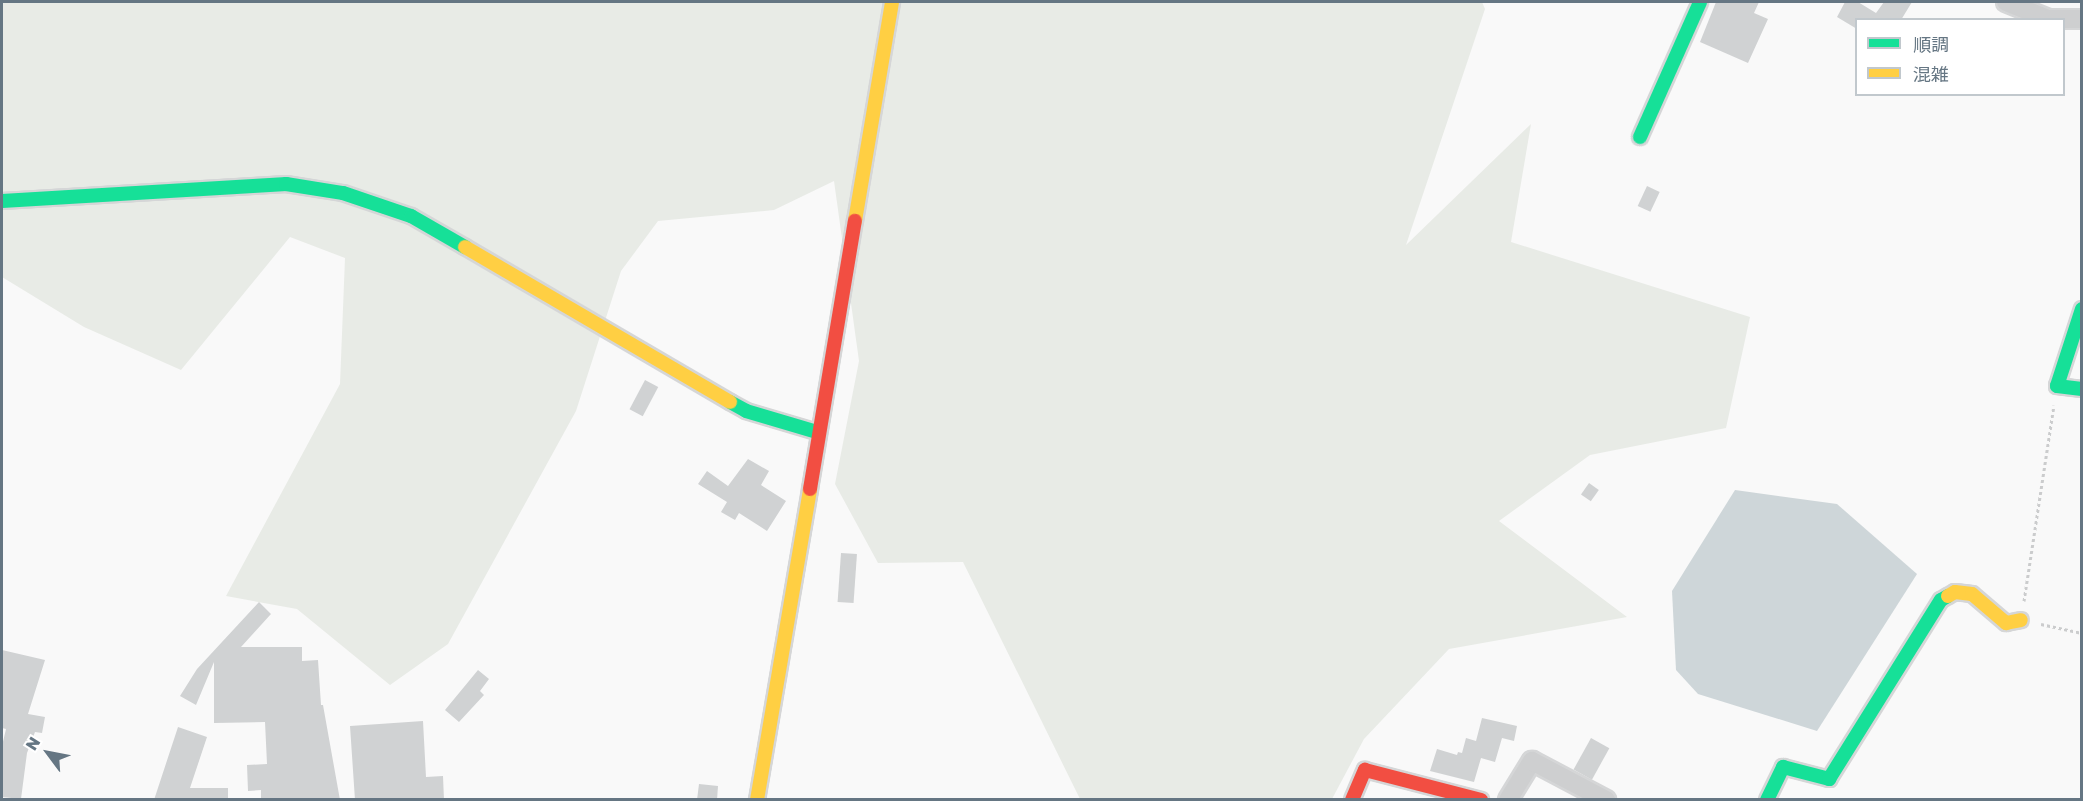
<!DOCTYPE html>
<meta charset="utf-8">
<style>
body{margin:0}
#map{position:relative;width:2083px;height:801px;overflow:hidden;background:#f9f9f9;font-family:"Golos Text","Noto Sans JP",sans-serif}
div>[style]{position:absolute}
[style*='--x']{left:calc(var(--x)*1px);top:calc(var(--y)*1px);width:calc(var(--w)*1px);rotate:calc(var(--a)*1deg)}
.green>*{inset:0;background:#e8ebe6}
.water>*{inset:0;background:#ced6d9}
.building>*{inset:0;background:#d0d2d3;transform-origin:0 0}
.path>*{height:3px;margin-top:-1.5px;transform-origin:0;background:repeating-linear-gradient(90deg,#cbcccd 0 3px,transparent 0 6px)}
.roads{filter:drop-shadow(2px 0 #d5d6d7) drop-shadow(-2px 0 #d5d6d7) drop-shadow(0 2px #d5d6d7) drop-shadow(0 -2px #d5d6d7)}
.street>*{height:18px;margin:-9px;padding:0 9px;transform-origin:9px;border-radius:9px;background:#cecfd0}
.fast>*{height:14px;margin:-7px;padding:0 7px;transform-origin:7px;border-radius:7px;background:#16e098}
.slow>*{height:14px;margin:-7px;padding:0 7px;transform-origin:7px;border-radius:7px;background:#ffcf43}
.jam>*{height:14px;margin:-7px;padding:0 7px;transform-origin:7px;border-radius:7px;background:#f24e42}
span{translate:-50% -50%;white-space:nowrap;text-align:center;line-height:1.15;-webkit-text-stroke:6px #fff;paint-order:stroke}
.frame{position:absolute;inset:0;border:3px solid #657683;pointer-events:none}
.legend{position:absolute;left:1855px;top:18px;width:210px;height:78px;box-sizing:border-box;background:#fff;border:2px solid #c1c8cd;margin:0;padding:8px 10px;list-style:none;font-size:18px;color:#657683}
.legend li{display:flex;align-items:center;gap:12px;height:30px}
.legend b{width:30px;border:2px solid #c1c8cd}
.north{position:absolute;left:18px;top:723px;width:60px;height:60px;-webkit-text-stroke:4px #fff;paint-order:stroke;rotate:302deg;font-size:16px;font-weight:700;line-height:24px;text-align:center;color:#657683}
.north::after{content:'';display:block;margin:auto;width:21px;height:27px;background:#657683;clip-path:polygon(50% 0,100% 100%,50% 72%,0 100%)}
</style>
<div id="map">
<div class="green">
<i style="clip-path:polygon(2px 2px,1482px 2px,1485px 9px,1406px 245px,1531px 124px,1511px 242px,1750px 317px,1726px 428px,1590px 455px,1499px 521px,1627px 617px,1449px 649px,1364px 739px,1332px 799px,1080px 799px,963px 562px,878px 563px,835px 484px,859px 361px,834px 181px,774px 210px,658px 221px,621px 271px,576px 411px,448px 644px,390px 685px,297px 609px,226px 596px,340px 384px,345px 258px,290px 237px,181px 370px,84px 327px,2px 277px)"></i>
</div>
<div class="water">
<i style="clip-path:polygon(1735px 490px,1837px 504px,1917px 574px,1817px 731px,1698px 694px,1676px 670px,1672px 591px)"></i>
</div>
<div class="building">
<i style="clip-path:polygon(1716px 2px,1759px 2px,1754px 13px,1768px 19px,1748px 63px,1700px 42px)"></i>
<i style="clip-path:polygon(1845px 2px,1858px 2px,1876px 13px,1884px 2px,1912px 2px,1901px 20px,1857px 20px,1857px 29px,1837px 17px)"></i>
<i style="left:1647px;top:186px;width:14px;height:22px;rotate:25deg"></i>
<i style="left:645px;top:380px;width:15px;height:33px;rotate:28deg"></i>
<i style="clip-path:polygon(748px 459px,769px 471px,761px 485px,786px 501px,767px 531px,739px 513px,735px 520px,721px 512px,727px 502px,698px 484px,707px 471px,728px 486px)"></i>
<i style="left:1589px;top:483px;width:12px;height:14px;rotate:35deg"></i>
<i style="left:841px;top:553px;width:16px;height:49px;rotate:4deg"></i>
<i style="clip-path:polygon(259px 602px,271px 614px,241px 647px,302px 647px,302px 661px,318px 660px,321px 705px,323px 705px,340px 800px,261px 800px,261px 790px,248px 791px,247px 765px,267px 764px,265px 722px,214px 723px,214px 662px,196px 705px,180px 696px,197px 669px)"></i>
<i style="clip-path:polygon(2px 650px,45px 660px,28px 714px,45px 717px,42px 733px,35px 732px,27px 753px,21px 799px,2px 797px,2px 746px,6px 729px,2px 728px)"></i>
<i style="clip-path:polygon(478px 670px,489px 679px,480px 691px,484px 695px,459px 722px,445px 710px)"></i>
<i style="clip-path:polygon(1482px 718px,1517px 726px,1514px 741px,1502px 738px,1495px 762px,1481px 758px,1474px 782px,1430px 771px,1437px 749px,1457px 755px,1458px 752px,1462px 753px,1466px 738px,1476px 741px)"></i>
<i style="clip-path:polygon(423px 721px,426px 777px,443px 776px,444px 800px,355px 800px,350px 726px)"></i>
<i style="clip-path:polygon(178px 727px,207px 737px,190px 788px,228px 788px,228px 800px,154px 800px)"></i>
<i style="left:1591px;top:738px;width:21px;height:36px;rotate:29deg"></i>
<i style="clip-path:polygon(699px 784px,718px 786px,717px 800px,697px 800px)"></i>
</div>
<div class="path">
<i style="--x:2024;--y:601;--w:198;--a:-81.3"></i>
<i style="--x:2041;--y:624;--w:42;--a:12.4"></i>
</div>
<div class="roads">
<div class="street">
<i style="--x:2006;--y:2;--w:45;--a:22"></i>
<i style="--x:2048;--y:19;--w:34;--a:0"></i>
<i style="--x:1508;--y:800;--w:46;--a:-58.4"></i>
<i style="--x:1532;--y:761;--w:84;--a:27.8"></i>
</div>
<div class="fast">
<i style="--x:1640;--y:137;--w:148;--a:-66"></i>
<i style="--x:2;--y:201;--w:285;--a:-3.4"></i>
<i style="--x:286;--y:184;--w:58;--a:9"></i>
<i style="--x:343;--y:193;--w:72;--a:18.7"></i>
<i style="--x:411;--y:216;--w:62;--a:29.9"></i>
<i style="--x:2082;--y:309;--w:81;--a:108"></i>
<i style="--x:2057;--y:386;--w:25;--a:7"></i>
<i style="--x:730;--y:402;--w:18;--a:29"></i>
<i style="--x:746;--y:411;--w:74;--a:16.5"></i>
<i style="--x:1767;--y:800;--w:37;--a:-64"></i>
<i style="--x:1783;--y:767;--w:48;--a:14.6"></i>
<i style="--x:1829;--y:779;--w:211;--a:-58"></i>
<i style="--x:1941;--y:600;--w:8;--a:-30"></i>
</div>
<div class="slow">
<i style="--x:855;--y:221;--w:222;--a:-80.4"></i>
<i style="--x:465;--y:247;--w:307;--a:30.3"></i>
<i style="--x:1948;--y:596;--w:8;--a:-30"></i>
<i style="--x:1955;--y:592;--w:17;--a:7"></i>
<i style="--x:1972;--y:594;--w:45;--a:40.5"></i>
<i style="--x:2006;--y:623;--w:15;--a:-11"></i>
<i style="--x:757;--y:800;--w:315;--a:-80.3"></i>
</div>
<div class="jam">
<i style="--x:810;--y:489;--w:272;--a:-80.5"></i>
<i style="--x:1352;--y:800;--w:33;--a:-67"></i>
<i style="--x:1365;--y:770;--w:120;--a:14.5"></i>
</div>
</div>
<div class="frame"></div>
<ul class="legend">
<li><b style="height:8px;background:#16e098"></b>順調</li>
<li><b style="height:8px;background:#ffcf43"></b>混雑</li>
</ul>
<div class="north">N</div>
</div>
